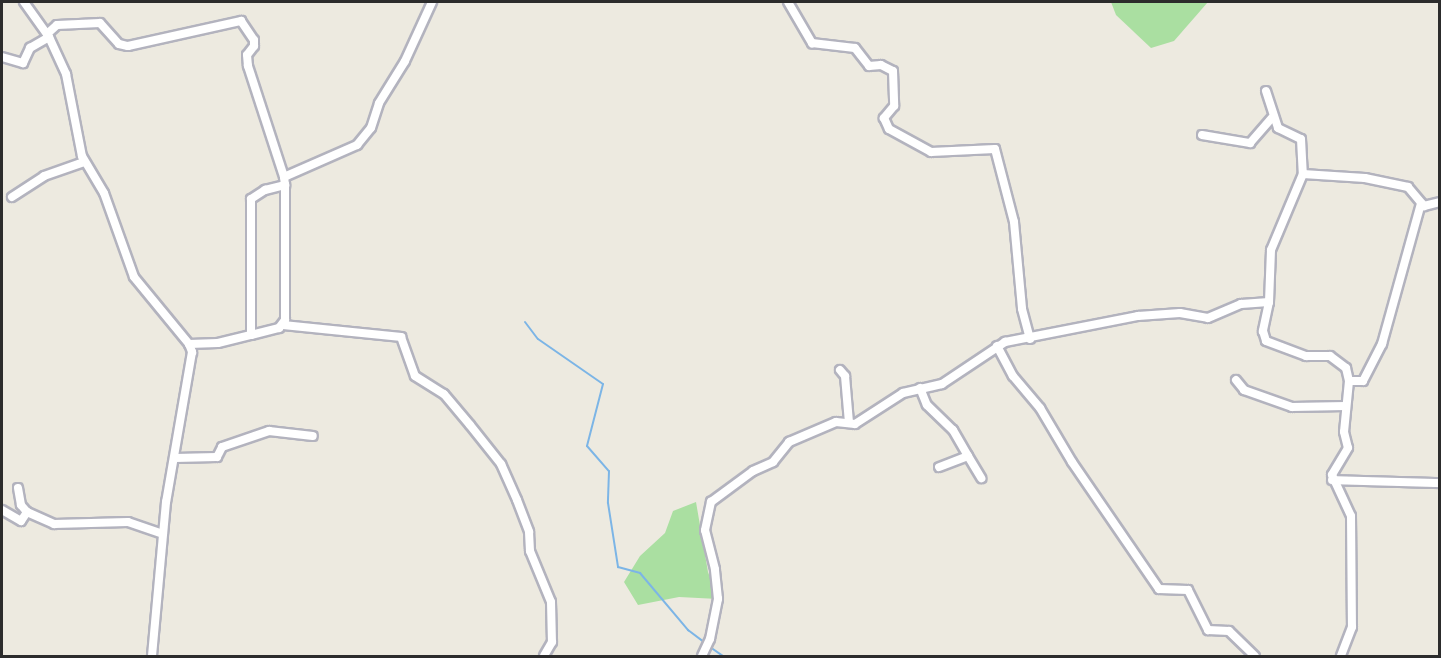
<!DOCTYPE html>
<style>
body{margin:0}
#map{position:relative;width:1441px;height:658px;overflow:hidden;background:#edeae0;font-family:Commissioner,sans-serif}
div>[style]{position:absolute}
[style*='--x']{left:calc(var(--x)*1px);top:calc(var(--y)*1px);width:calc(var(--w)*1px);rotate:calc(var(--a)*1deg)}
.green>*{inset:0;background:#aadfa1}
.stream>*{height:2px;margin:-1px;padding:0 1px;transform-origin:1px;border-radius:1px;background:#7cb5e6}
.roads{filter:drop-shadow(2px 0 #b3b3be) drop-shadow(-2px 0 #b3b3be) drop-shadow(0 2px #b3b3be) drop-shadow(0 -2px #b3b3be)}
.minor>*{height:8px;margin:-4px;padding:0 4px;transform-origin:4px;border-radius:4px;background:#fff}
span{translate:-50% -50%;white-space:nowrap;text-align:center;line-height:1.15;-webkit-text-stroke:6px #fff;paint-order:stroke}
.frame{position:absolute;inset:0;border:3px solid #2c2c2c;pointer-events:none}
</style>
<div id="map">
<div class="green">
<i style="clip-path:polygon(1111px 2px,1208px 2px,1174px 41px,1151px 48px,1116px 15px)"></i>
<i style="clip-path:polygon(696px 502px,708px 572px,718px 599px,679px 597px,638px 605px,624px 582px,640px 556px,665px 533px,673px 511px)"></i>
</div>
<div class="stream">
<i style="--x:525;--y:322;--w:21;--a:53"></i>
<i style="--x:538;--y:339;--w:79;--a:34.7"></i>
<i style="--x:603;--y:384;--w:64;--a:104.5"></i>
<i style="--x:587;--y:446;--w:33;--a:49"></i>
<i style="--x:609;--y:471;--w:32;--a:92"></i>
<i style="--x:608;--y:503;--w:65;--a:81.1"></i>
<i style="--x:618;--y:567;--w:23;--a:15"></i>
<i style="--x:640;--y:573;--w:75;--a:49.9"></i>
<i style="--x:688;--y:630;--w:21;--a:37"></i>
<i style="--x:710;--y:647;--w:16;--a:35"></i>
</div>
<div class="roads">
<div class="minor">
<i style="--x:24;--y:2;--w:43;--a:54.5"></i>
<i style="--x:49;--y:37;--w:41;--a:65.3"></i>
<i style="--x:66;--y:74;--w:84;--a:79"></i>
<i style="--x:82;--y:156;--w:43;--a:59.3"></i>
<i style="--x:104;--y:193;--w:89;--a:70.3"></i>
<i style="--x:134;--y:277;--w:87;--a:50.6"></i>
<i style="--x:189;--y:344;--w:9;--a:69"></i>
<i style="--x:192;--y:352;--w:152;--a:99.8"></i>
<i style="--x:166;--y:502;--w:155;--a:95.2"></i>
<i style="--x:788;--y:2;--w:48;--a:59.7"></i>
<i style="--x:812;--y:43;--w:43;--a:6.6"></i>
<i style="--x:855;--y:48;--w:23;--a:52"></i>
<i style="--x:869;--y:66;--w:12;--a:-5"></i>
<i style="--x:881;--y:65;--w:13;--a:27"></i>
<i style="--x:893;--y:71;--w:35;--a:88"></i>
<i style="--x:894;--y:106;--w:16;--a:130"></i>
<i style="--x:884;--y:118;--w:12;--a:66"></i>
<i style="--x:889;--y:129;--w:48;--a:28.7"></i>
<i style="--x:931;--y:152;--w:64;--a:-2.7"></i>
<i style="--x:995;--y:149;--w:75;--a:75.4"></i>
<i style="--x:1014;--y:222;--w:87;--a:84.7"></i>
<i style="--x:1022;--y:309;--w:31;--a:75"></i>
<i style="--x:47;--y:34;--w:13;--a:-42"></i>
<i style="--x:57;--y:25;--w:43;--a:-2.7"></i>
<i style="--x:100;--y:23;--w:28;--a:48"></i>
<i style="--x:119;--y:44;--w:9;--a:13"></i>
<i style="--x:128;--y:46;--w:116;--a:-12.5"></i>
<i style="--x:241;--y:21;--w:23;--a:56"></i>
<i style="--x:254;--y:40;--w:6;--a:90"></i>
<i style="--x:254;--y:46;--w:11;--a:128"></i>
<i style="--x:247;--y:55;--w:11;--a:85"></i>
<i style="--x:248;--y:66;--w:117;--a:72"></i>
<i style="--x:2;--y:57;--w:22;--a:16"></i>
<i style="--x:23;--y:63;--w:17;--a:-65"></i>
<i style="--x:30;--y:48;--w:22;--a:-30"></i>
<i style="--x:1266;--y:91;--w:39;--a:72"></i>
<i style="--x:1278;--y:128;--w:25;--a:26"></i>
<i style="--x:1301;--y:139;--w:35;--a:87"></i>
<i style="--x:1303;--y:174;--w:62;--a:3.7"></i>
<i style="--x:1365;--y:178;--w:44;--a:11.8"></i>
<i style="--x:1408;--y:187;--w:25;--a:50"></i>
<i style="--x:1424;--y:206;--w:16;--a:-14"></i>
<i style="--x:1202;--y:135;--w:49;--a:9.5"></i>
<i style="--x:1250;--y:143;--w:33;--a:-49"></i>
<i style="--x:12;--y:197;--w:38;--a:-33"></i>
<i style="--x:44;--y:176;--w:42;--a:-19.3"></i>
<i style="--x:1269;--y:302;--w:52;--a:-87.8"></i>
<i style="--x:1271;--y:250;--w:82;--a:-67.2"></i>
<i style="--x:283;--y:325;--w:119;--a:5.8"></i>
<i style="--x:401;--y:337;--w:41;--a:70.3"></i>
<i style="--x:415;--y:376;--w:34;--a:32"></i>
<i style="--x:444;--y:394;--w:40;--a:50"></i>
<i style="--x:470;--y:425;--w:50;--a:51.5"></i>
<i style="--x:501;--y:464;--w:39;--a:66"></i>
<i style="--x:517;--y:500;--w:34;--a:69"></i>
<i style="--x:529;--y:532;--w:19;--a:87"></i>
<i style="--x:530;--y:551;--w:55;--a:67.6"></i>
<i style="--x:551;--y:602;--w:40;--a:88.6"></i>
<i style="--x:552;--y:642;--w:16;--a:120"></i>
<i style="--x:251;--y:335;--w:29;--a:-14"></i>
<i style="--x:279;--y:328;--w:10;--a:-53"></i>
<i style="--x:285;--y:320;--w:135;--a:-90"></i>
<i style="--x:189;--y:344;--w:29;--a:-2"></i>
<i style="--x:218;--y:343;--w:34;--a:-14"></i>
<i style="--x:251;--y:335;--w:136;--a:-90"></i>
<i style="--x:251;--y:199;--w:17;--a:-33"></i>
<i style="--x:265;--y:190;--w:21;--a:-14"></i>
<i style="--x:285;--y:185;--w:8;--a:-97"></i>
<i style="--x:284;--y:177;--w:80;--a:-23.7"></i>
<i style="--x:357;--y:145;--w:22;--a:-51"></i>
<i style="--x:371;--y:128;--w:26;--a:-72"></i>
<i style="--x:379;--y:103;--w:49;--a:-58.2"></i>
<i style="--x:405;--y:61;--w:65;--a:-65.4"></i>
<i style="--x:997;--y:346;--w:34;--a:62"></i>
<i style="--x:1013;--y:376;--w:42;--a:49.8"></i>
<i style="--x:1040;--y:408;--w:63;--a:59.3"></i>
<i style="--x:1072;--y:462;--w:154;--a:55.6"></i>
<i style="--x:1159;--y:589;--w:29;--a:2"></i>
<i style="--x:1188;--y:590;--w:45;--a:63.4"></i>
<i style="--x:1208;--y:630;--w:21;--a:3"></i>
<i style="--x:1229;--y:631;--w:36;--a:44"></i>
<i style="--x:840;--y:370;--w:8;--a:50"></i>
<i style="--x:845;--y:376;--w:47;--a:85.1"></i>
<i style="--x:1236;--y:380;--w:13;--a:51"></i>
<i style="--x:1244;--y:390;--w:51;--a:19.5"></i>
<i style="--x:1292;--y:407;--w:54;--a:-1.1"></i>
<i style="--x:1349;--y:381;--w:14;--a:0"></i>
<i style="--x:1363;--y:381;--w:42;--a:-62.8"></i>
<i style="--x:1382;--y:344;--w:146;--a:-74.5"></i>
<i style="--x:920;--y:388;--w:18;--a:68"></i>
<i style="--x:927;--y:405;--w:36;--a:44"></i>
<i style="--x:953;--y:430;--w:30;--a:60"></i>
<i style="--x:968;--y:456;--w:31;--a:159"></i>
<i style="--x:968;--y:456;--w:26;--a:59"></i>
<i style="--x:175;--y:458;--w:42;--a:-1.4"></i>
<i style="--x:217;--y:457;--w:11;--a:-63"></i>
<i style="--x:222;--y:447;--w:50;--a:-18.8"></i>
<i style="--x:269;--y:431;--w:44;--a:6.5"></i>
<i style="--x:1332;--y:480;--w:108;--a:1.6"></i>
<i style="--x:18;--y:488;--w:17;--a:80"></i>
<i style="--x:21;--y:505;--w:9;--a:49"></i>
<i style="--x:27;--y:512;--w:30;--a:24"></i>
<i style="--x:54;--y:524;--w:74;--a:-1.5"></i>
<i style="--x:128;--y:522;--w:37;--a:19"></i>
<i style="--x:2;--y:510;--w:22;--a:30"></i>
<i style="--x:21;--y:521;--w:11;--a:-56"></i>
<i style="--x:702;--y:656;--w:19;--a:-65"></i>
<i style="--x:710;--y:639;--w:41;--a:-78.7"></i>
<i style="--x:718;--y:599;--w:30;--a:-96"></i>
<i style="--x:715;--y:569;--w:40;--a:-104.4"></i>
<i style="--x:705;--y:530;--w:29;--a:-78"></i>
<i style="--x:711;--y:502;--w:52;--a:-36.4"></i>
<i style="--x:753;--y:471;--w:22;--a:-24"></i>
<i style="--x:773;--y:462;--w:26;--a:-51"></i>
<i style="--x:789;--y:442;--w:51;--a:-23.1"></i>
<i style="--x:836;--y:422;--w:19;--a:6"></i>
<i style="--x:855;--y:424;--w:57;--a:-32.9"></i>
<i style="--x:903;--y:393;--w:40;--a:-13"></i>
<i style="--x:942;--y:384;--w:76;--a:-33.7"></i>
<i style="--x:1005;--y:342;--w:136;--a:-11.1"></i>
<i style="--x:1138;--y:316;--w:42;--a:-4.1"></i>
<i style="--x:1180;--y:313;--w:28;--a:10"></i>
<i style="--x:1208;--y:318;--w:36;--a:-23"></i>
<i style="--x:1241;--y:304;--w:28;--a:-4"></i>
<i style="--x:1269;--y:302;--w:30;--a:102"></i>
<i style="--x:1263;--y:331;--w:10;--a:73"></i>
<i style="--x:1266;--y:341;--w:43;--a:20.6"></i>
<i style="--x:1306;--y:356;--w:24;--a:0"></i>
<i style="--x:1330;--y:356;--w:20;--a:37"></i>
<i style="--x:1346;--y:368;--w:13;--a:77"></i>
<i style="--x:1349;--y:381;--w:51;--a:95.6"></i>
<i style="--x:1344;--y:432;--w:16;--a:76"></i>
<i style="--x:1348;--y:448;--w:31;--a:121"></i>
<i style="--x:1332;--y:475;--w:45;--a:65.1"></i>
<i style="--x:1351;--y:516;--w:111;--a:89.5"></i>
<i style="--x:1352;--y:627;--w:31;--a:111"></i>
</div>
</div>
<div class="frame"></div>
</div>
